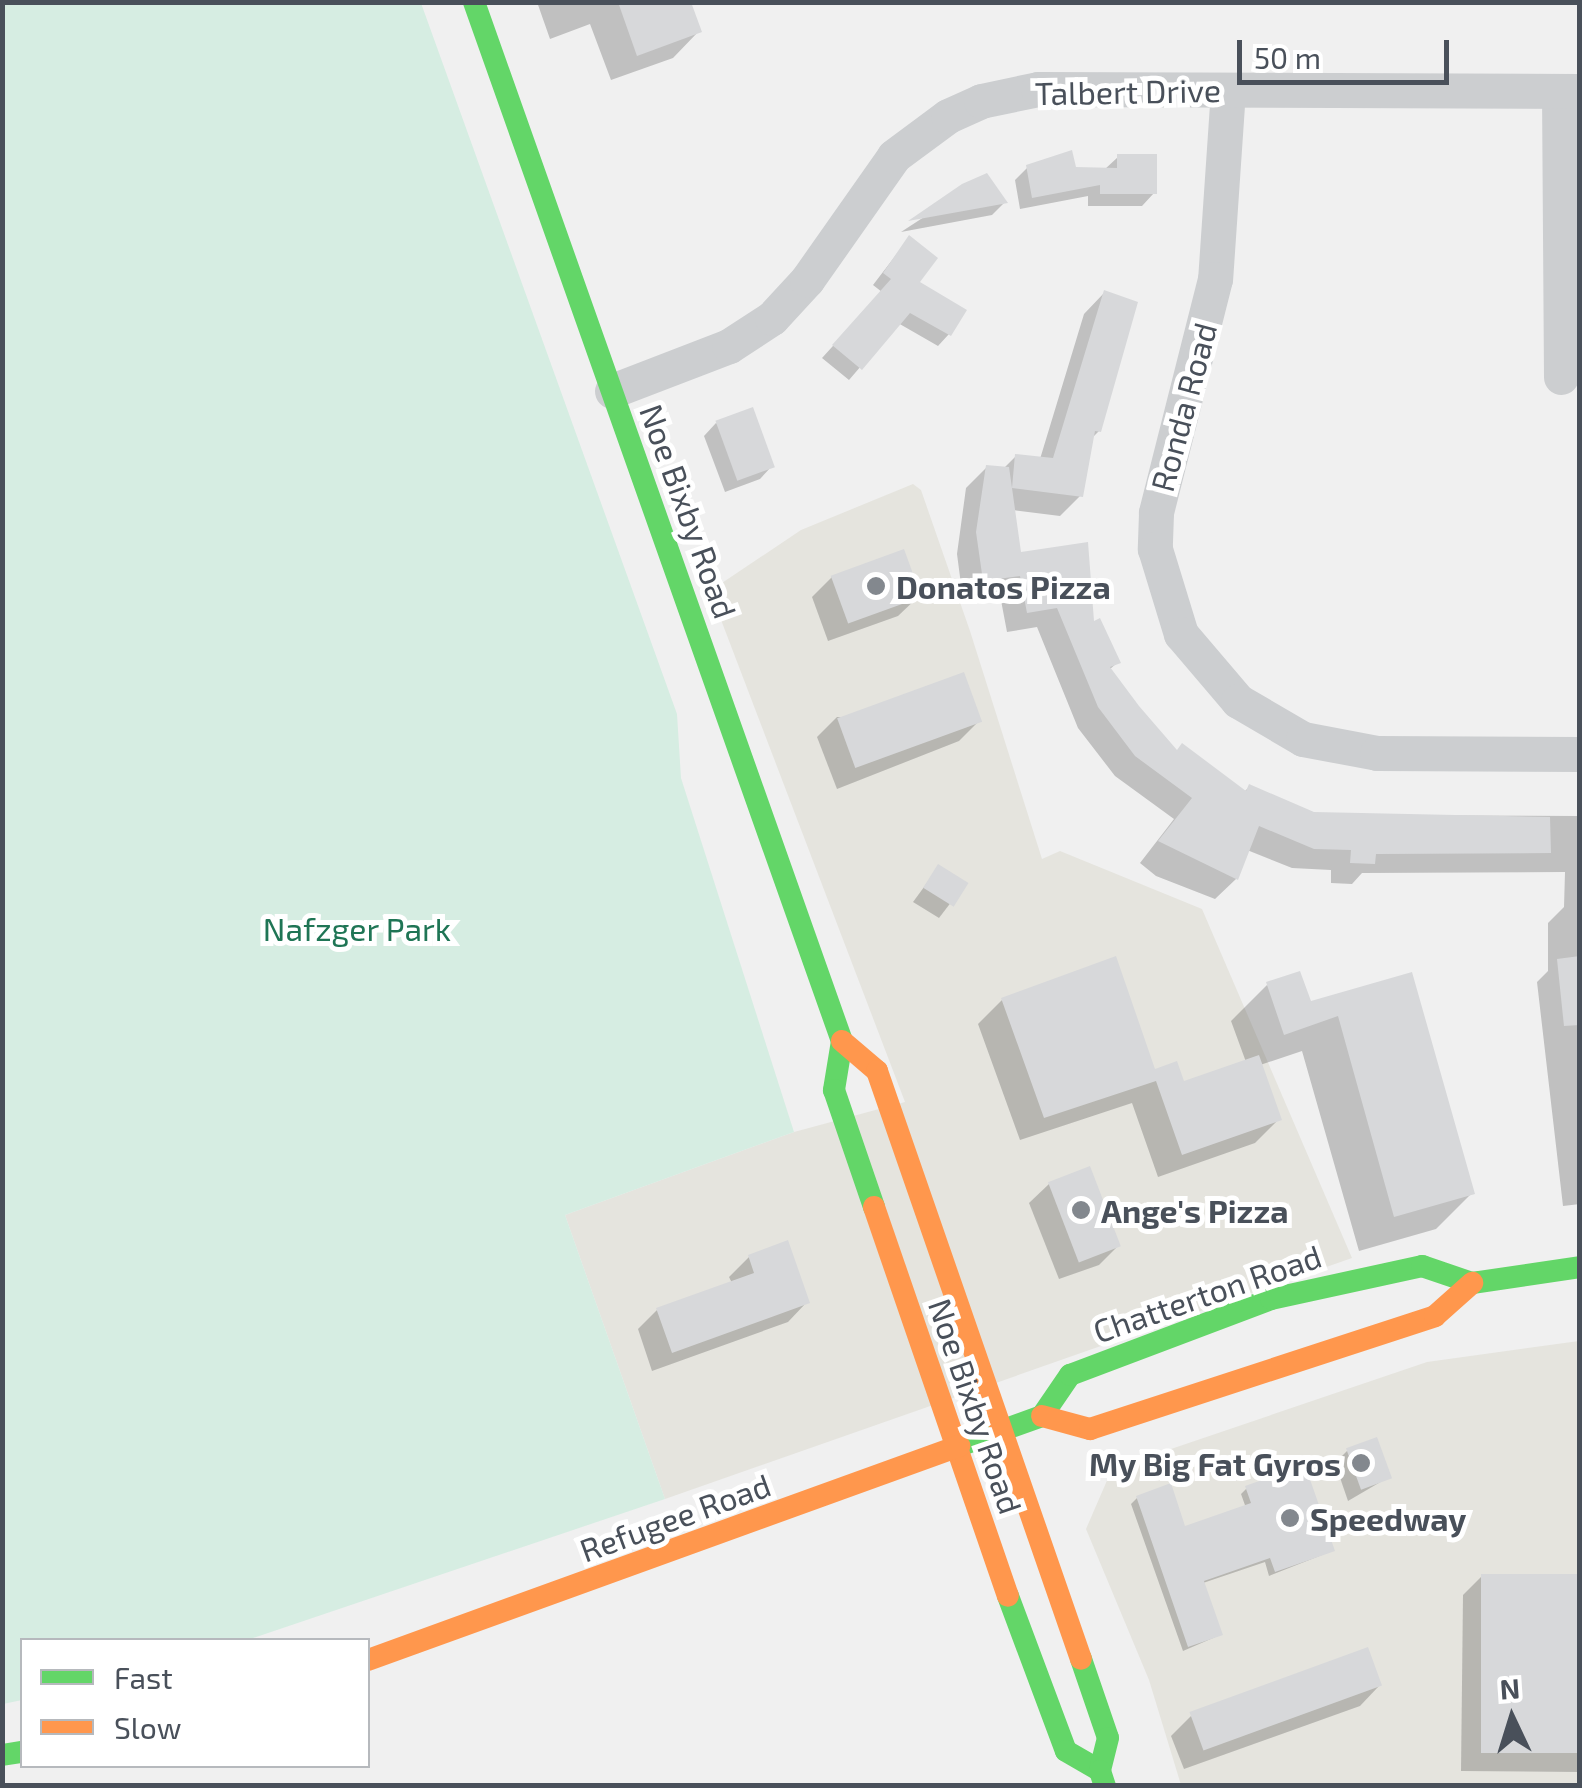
<!DOCTYPE html>
<style>
body{margin:0}
#map{position:relative;width:1582px;height:1788px;overflow:hidden;background:#f0f0f0;font-family:"Exo 2",sans-serif}
div>[style]{position:absolute}
[style*='--x']{left:calc(var(--x)*1px);top:calc(var(--y)*1px);width:calc(var(--w)*1px);rotate:calc(var(--a)*1deg)}
.commercial>*{inset:0;background:#e5e4de}
.green>*{inset:0;background:#d6ede2}
.shadow>*{inset:0;background:#0003}
.building>*{inset:0;background:#d7d8da;transform-origin:0 0}
.street>*{height:35px;margin:-17.5px;padding:0 17.5px;transform-origin:17.5px;border-radius:17.5px;background:#ccced0}
.fast>*{height:22px;margin:-11px;padding:0 11px;transform-origin:11px;border-radius:11px;background:#63d668}
.slow>*{height:22px;margin:-11px;padding:0 11px;transform-origin:11px;border-radius:11px;background:#ff974d}
.dots>*{width:28px;height:28px;translate:-50% -50%;box-sizing:border-box;border:5px solid #fff;border-radius:50%}
span{translate:-50% -50%;white-space:nowrap;text-align:center;line-height:1.15;-webkit-text-stroke:10px #fff;paint-order:stroke}
.street-label{font-size:32px;color:#49505a}
.poi-label{font-size:32px;color:#49505a;font-weight:700}
.left{translate:0 -50%;text-align:left}
.right{translate:-100% -50%;text-align:right}
.park-label{font-size:32px;color:#1f7555}
.frame{position:absolute;inset:0;border:5px solid #49505a;pointer-events:none}
.legend{position:absolute;left:20px;top:1638px;width:350px;height:130px;box-sizing:border-box;background:#fff;border:2px solid #b6b9bd;margin:0;padding:12px 18px;list-style:none;font-size:30px;color:#49505a}
.legend li{display:flex;align-items:center;gap:20px;height:50px}
.legend b{width:50px;border:2px solid #b6b9bd}
.north{position:absolute;left:1462px;top:1668px;width:100px;height:100px;-webkit-text-stroke:8px #fff;paint-order:stroke;rotate:356deg;font-size:28px;font-weight:700;line-height:40px;text-align:center;color:#49505a}
.north::after{content:'';display:block;margin:auto;width:35px;height:45px;background:#49505a;clip-path:polygon(50% 0,100% 100%,50% 72%,0 100%)}
.scale{position:absolute;left:1237px;top:40px;width:212px;height:45px;box-sizing:border-box;border:5px solid #49505a;border-top:0;padding-left:12px;font-size:30px;line-height:35px;white-space:nowrap;color:#49505a;-webkit-text-stroke:8px #fff;paint-order:stroke}
</style>
<div id="map">
<div class="commercial">
<i style="clip-path:polygon(913px 484px,921px 490px,970px 631px,1042px 859px,1060px 851px,1202px 909px,1352px 1258px,665px 1499px,565px 1215px,794px 1132px,905px 1102px,710px 591px,801px 530px)"></i>
<i style="clip-path:polygon(1579px 1341px,1579px 1785px,1181px 1785px,1149px 1680px,1086px 1529px,1112px 1469px,1427px 1362px)"></i>
</div>
<div class="green">
<i style="clip-path:polygon(3px 2px,421px 3px,677px 714px,681px 778px,794px 1132px,565px 1215px,665px 1499px,247px 1640px,22px 1640px,22px 1700px,3px 1704px)"></i>
</div>
<div class="shadow">
<i style="clip-path:polygon(537px 2px,688px 2px,699px 31px,673px 58px,611px 80px,590px 24px,550px 39px)"></i>
<i style="clip-path:polygon(1118px 157px,1154px 193px,1142px 206px,1088px 206px,1088px 196px,1020px 209px,1015px 180px,1028px 167px,1104px 170px)"></i>
<i style="clip-path:polygon(987px 176px,1005px 202px,992px 215px,901px 232px)"></i>
<i style="clip-path:polygon(909px 238px,916px 283px,949px 334px,938px 346px,898px 323px,849px 380px,822px 358px,882px 292px,873px 285px)"></i>
<i style="clip-path:polygon(1104px 293px,1099px 431px,1091px 439px,1080px 496px,1060px 516px,1013px 510px,1019px 554px,1091px 624px,1118px 662px,1109px 670px,1176px 753px,1243px 793px,1249px 787px,1314px 815px,1580px 816px,1580px 1204px,1563px 1206px,1537px 982px,1548px 971px,1548px 923px,1564px 907px,1565px 872px,1362px 873px,1352px 884px,1331px 883px,1331px 870px,1292px 868px,1247px 850px,1236px 879px,1215px 899px,1156px 876px,1140px 863px,1174px 819px,1115px 776px,1078px 728px,1037px 627px,1007px 632px,1000px 595px,963px 600px,957px 554px,966px 488px,987px 467px,1003px 469px,1016px 456px,1040px 459px,1084px 314px)"></i>
<i style="clip-path:polygon(716px 423px,772px 466px,760px 479px,725px 492px,704px 436px)"></i>
<i style="clip-path:polygon(832px 577px,918px 597px,898px 616px,828px 641px,812px 597px)"></i>
<i style="clip-path:polygon(837px 717px,979px 721px,959px 741px,837px 789px,817px 737px)"></i>
<i style="clip-path:polygon(938px 868px,965px 884px,939px 918px,913px 902px)"></i>
<i style="clip-path:polygon(1411px 975px,1472px 1193px,1436px 1229px,1359px 1251px,1302px 1051px,1260px 1065px,1279px 1119px,1255px 1143px,1158px 1177px,1132px 1103px,1020px 1140px,978px 1024px,1002px 1000px,1183px 1084px,1246px 1062px,1231px 1021px,1267px 985px,1309px 1004px)"></i>
<i style="clip-path:polygon(1049px 1184px,1118px 1246px,1099px 1265px,1059px 1279px,1029px 1203px)"></i>
<i style="clip-path:polygon(749px 1257px,807px 1302px,788px 1322px,652px 1371px,638px 1329px,657px 1310px,732px 1283px,729px 1277px)"></i>
<i style="clip-path:polygon(1348px 1450px,1389px 1477px,1348px 1501px,1335px 1463px)"></i>
<i style="clip-path:polygon(1247px 1488px,1332px 1551px,1269px 1576px,1265px 1562px,1203px 1583px,1220px 1635px,1183px 1651px,1131px 1504px,1137px 1498px,1184px 1530px,1246px 1508px,1241px 1494px)"></i>
<i style="clip-path:polygon(1482px 1576px,1580px 1577px,1580px 1772px,1461px 1771px,1463px 1595px)"></i>
<i style="clip-path:polygon(1379px 1686px,1360px 1706px,1184px 1769px,1171px 1736px,1191px 1716px)"></i>
</div>
<div class="building">
<i style="clip-path:polygon(618px 2px,691px 2px,702px 32px,637px 56px)"></i>
<i style="clip-path:polygon(1072px 150px,1076px 167px,1117px 168px,1117px 154px,1157px 154px,1157px 194px,1100px 194px,1100px 185px,1032px 198px,1026px 165px)"></i>
<i style="clip-path:polygon(987px 173px,1008px 203px,908px 221px,962px 184px)"></i>
<i style="clip-path:polygon(909px 235px,938px 258px,920px 282px,967px 310px,951px 336px,910px 313px,862px 370px,832px 345px,891px 279px,883px 273px)"></i>
<i style="clip-path:polygon(1104px 290px,1138px 302px,1101px 432px,1095px 431px,1083px 497px,1012px 488px,1021px 552px,1088px 542px,1094px 621px,1100px 618px,1121px 663px,1110px 667px,1139px 706px,1177px 750px,1182px 743px,1246px 791px,1249px 784px,1314px 812px,1550px 817px,1551px 853px,1376px 854px,1375px 864px,1350px 863px,1351px 850px,1314px 849px,1259px 826px,1238px 880px,1158px 841px,1192px 798px,1135px 756px,1098px 707px,1057px 608px,1027px 613px,1020px 576px,983px 581px,976px 532px,986px 465px,1009px 467px,1012px 488px,1015px 454px,1053px 458px)"></i>
<i style="left:753px;top:407px;width:64px;height:40px;rotate:70deg"></i>
<i style="left:904px;top:549px;width:51px;height:78px;rotate:70deg"></i>
<i style="left:964px;top:672px;width:53px;height:135px;rotate:70deg"></i>
<i style="left:938px;top:864px;width:36px;height:28px;rotate:32deg"></i>
<i style="clip-path:polygon(1116px 956px,1155px 1069px,1177px 1061px,1184px 1081px,1259px 1055px,1282px 1120px,1182px 1155px,1156px 1081px,1044px 1118px,1001px 998px)"></i>
<i style="clip-path:polygon(1580px 956px,1580px 1025px,1564px 1026px,1557px 959px)"></i>
<i style="clip-path:polygon(1300px 971px,1311px 1001px,1412px 972px,1475px 1194px,1394px 1217px,1338px 1016px,1284px 1035px,1266px 982px)"></i>
<i style="left:1090px;top:1166px;width:86px;height:45px;rotate:69deg"></i>
<i style="clip-path:polygon(788px 1240px,810px 1303px,672px 1353px,656px 1308px,754px 1273px,748px 1255px)"></i>
<i style="left:1377px;top:1437px;width:44px;height:33px;rotate:70deg"></i>
<i style="clip-path:polygon(1305px 1465px,1335px 1551px,1275px 1572px,1270px 1558px,1204px 1581px,1223px 1635px,1188px 1647px,1136px 1496px,1171px 1483px,1185px 1526px,1251px 1503px,1245px 1486px)"></i>
<i style="left:1481px;top:1574px;width:99px;height:179px"></i>
<i style="left:1368px;top:1647px;width:41px;height:190px;rotate:70deg"></i>
</div>
<div class="street">
<i style="--x:1228;--y:90;--w:189;--a:93.9"></i>
<i style="--x:1215;--y:279;--w:241;--a:104.2"></i>
<i style="--x:1156;--y:513;--w:36;--a:92"></i>
<i style="--x:1155;--y:549;--w:89;--a:73"></i>
<i style="--x:1181;--y:634;--w:88;--a:49.6"></i>
<i style="--x:1238;--y:701;--w:75;--a:30.3"></i>
<i style="--x:1303;--y:739;--w:75;--a:10.7"></i>
<i style="--x:1377;--y:753;--w:203;--a:0.3"></i>
<i style="--x:1559;--y:91;--w:286;--a:89.6"></i>
<i style="--x:612;--y:391;--w:125;--a:-21"></i>
<i style="--x:729;--y:346;--w:51;--a:-33.1"></i>
<i style="--x:772;--y:318;--w:52;--a:-47.4"></i>
<i style="--x:807;--y:280;--w:151;--a:-54.9"></i>
<i style="--x:894;--y:156;--w:67;--a:-36.5"></i>
<i style="--x:948;--y:116;--w:36;--a:-24"></i>
<i style="--x:981;--y:101;--w:58;--a:-11.9"></i>
<i style="--x:1038;--y:89;--w:542;--a:0.21"></i>
</div>
<div class="fast">
<i style="--x:474;--y:2;--w:1102;--a:70.5"></i>
<i style="--x:842;--y:1041;--w:50;--a:99.3"></i>
<i style="--x:834;--y:1090;--w:124;--a:71.1"></i>
<i style="--x:959;--y:1446;--w:88;--a:-19.9"></i>
<i style="--x:1042;--y:1416;--w:50;--a:-55.7"></i>
<i style="--x:1070;--y:1375;--w:215;--a:-20.7"></i>
<i style="--x:1271;--y:1299;--w:155;--a:-12.3"></i>
<i style="--x:1422;--y:1266;--w:53;--a:18.8"></i>
<i style="--x:1472;--y:1283;--w:109;--a:-8.4"></i>
<i style="--x:1008;--y:1596;--w:165;--a:69.5"></i>
<i style="--x:1066;--y:1751;--w:39;--a:30"></i>
<i style="--x:1081;--y:1659;--w:83;--a:71.1"></i>
<i style="--x:1108;--y:1738;--w:34;--a:104"></i>
<i style="--x:1100;--y:1771;--w:16;--a:72"></i>
<i style="--x:2;--y:1755;--w:20;--a:-9"></i>
</div>
<div class="slow">
<i style="--x:842;--y:1041;--w:46;--a:40.6"></i>
<i style="--x:877;--y:1071;--w:622;--a:70.87"></i>
<i style="--x:874;--y:1207;--w:411;--a:71"></i>
<i style="--x:1042;--y:1416;--w:50;--a:15.2"></i>
<i style="--x:1090;--y:1429;--w:363;--a:-18.1"></i>
<i style="--x:1435;--y:1316;--w:50;--a:-41.7"></i>
<i style="--x:368;--y:1660;--w:629;--a:-19.91"></i>
</div>
<div class="dots">
<i style="left:876px;top:586px;background:#83888e"></i>
<i style="left:1081px;top:1210px;background:#83888e"></i>
<i style="left:1361px;top:1463px;background:#83888e"></i>
<i style="left:1290px;top:1518px;background:#83888e"></i>
</div>
<div class="street-label">
<span style="left:1128px;top:91px;rotate:-1deg">Talbert Drive</span>
<span style="left:1183px;top:407px;rotate:-75deg">Ronda Road</span>
<span style="left:689px;top:511px;rotate:70deg">Noe Bixby Road</span>
<span style="left:1207px;top:1293px;rotate:-19deg">Chatterton Road</span>
<span style="left:976px;top:1406px;rotate:71deg">Noe Bixby Road</span>
<span style="left:675px;top:1517px;rotate:-20deg">Refugee Road</span>
</div>
<div class="poi-label">
<span class="left" style="left:896px;top:586px">Donatos Pizza</span>
<span class="left" style="left:1101px;top:1210px">Ange's Pizza</span>
<span class="right" style="left:1341px;top:1463px">My Big Fat Gyros</span>
<span class="left" style="left:1310px;top:1518px">Speedway</span>
</div>
<div class="park-label">
<span style="left:357px;top:928px">Nafzger Park</span>
</div>
<div class="frame"></div>
<ul class="legend">
<li><b style="height:12px;background:#63d668"></b>Fast</li>
<li><b style="height:12px;background:#ff974d"></b>Slow</li>
</ul>
<div class="north">N</div>
<div class="scale">50 m</div>
</div>
